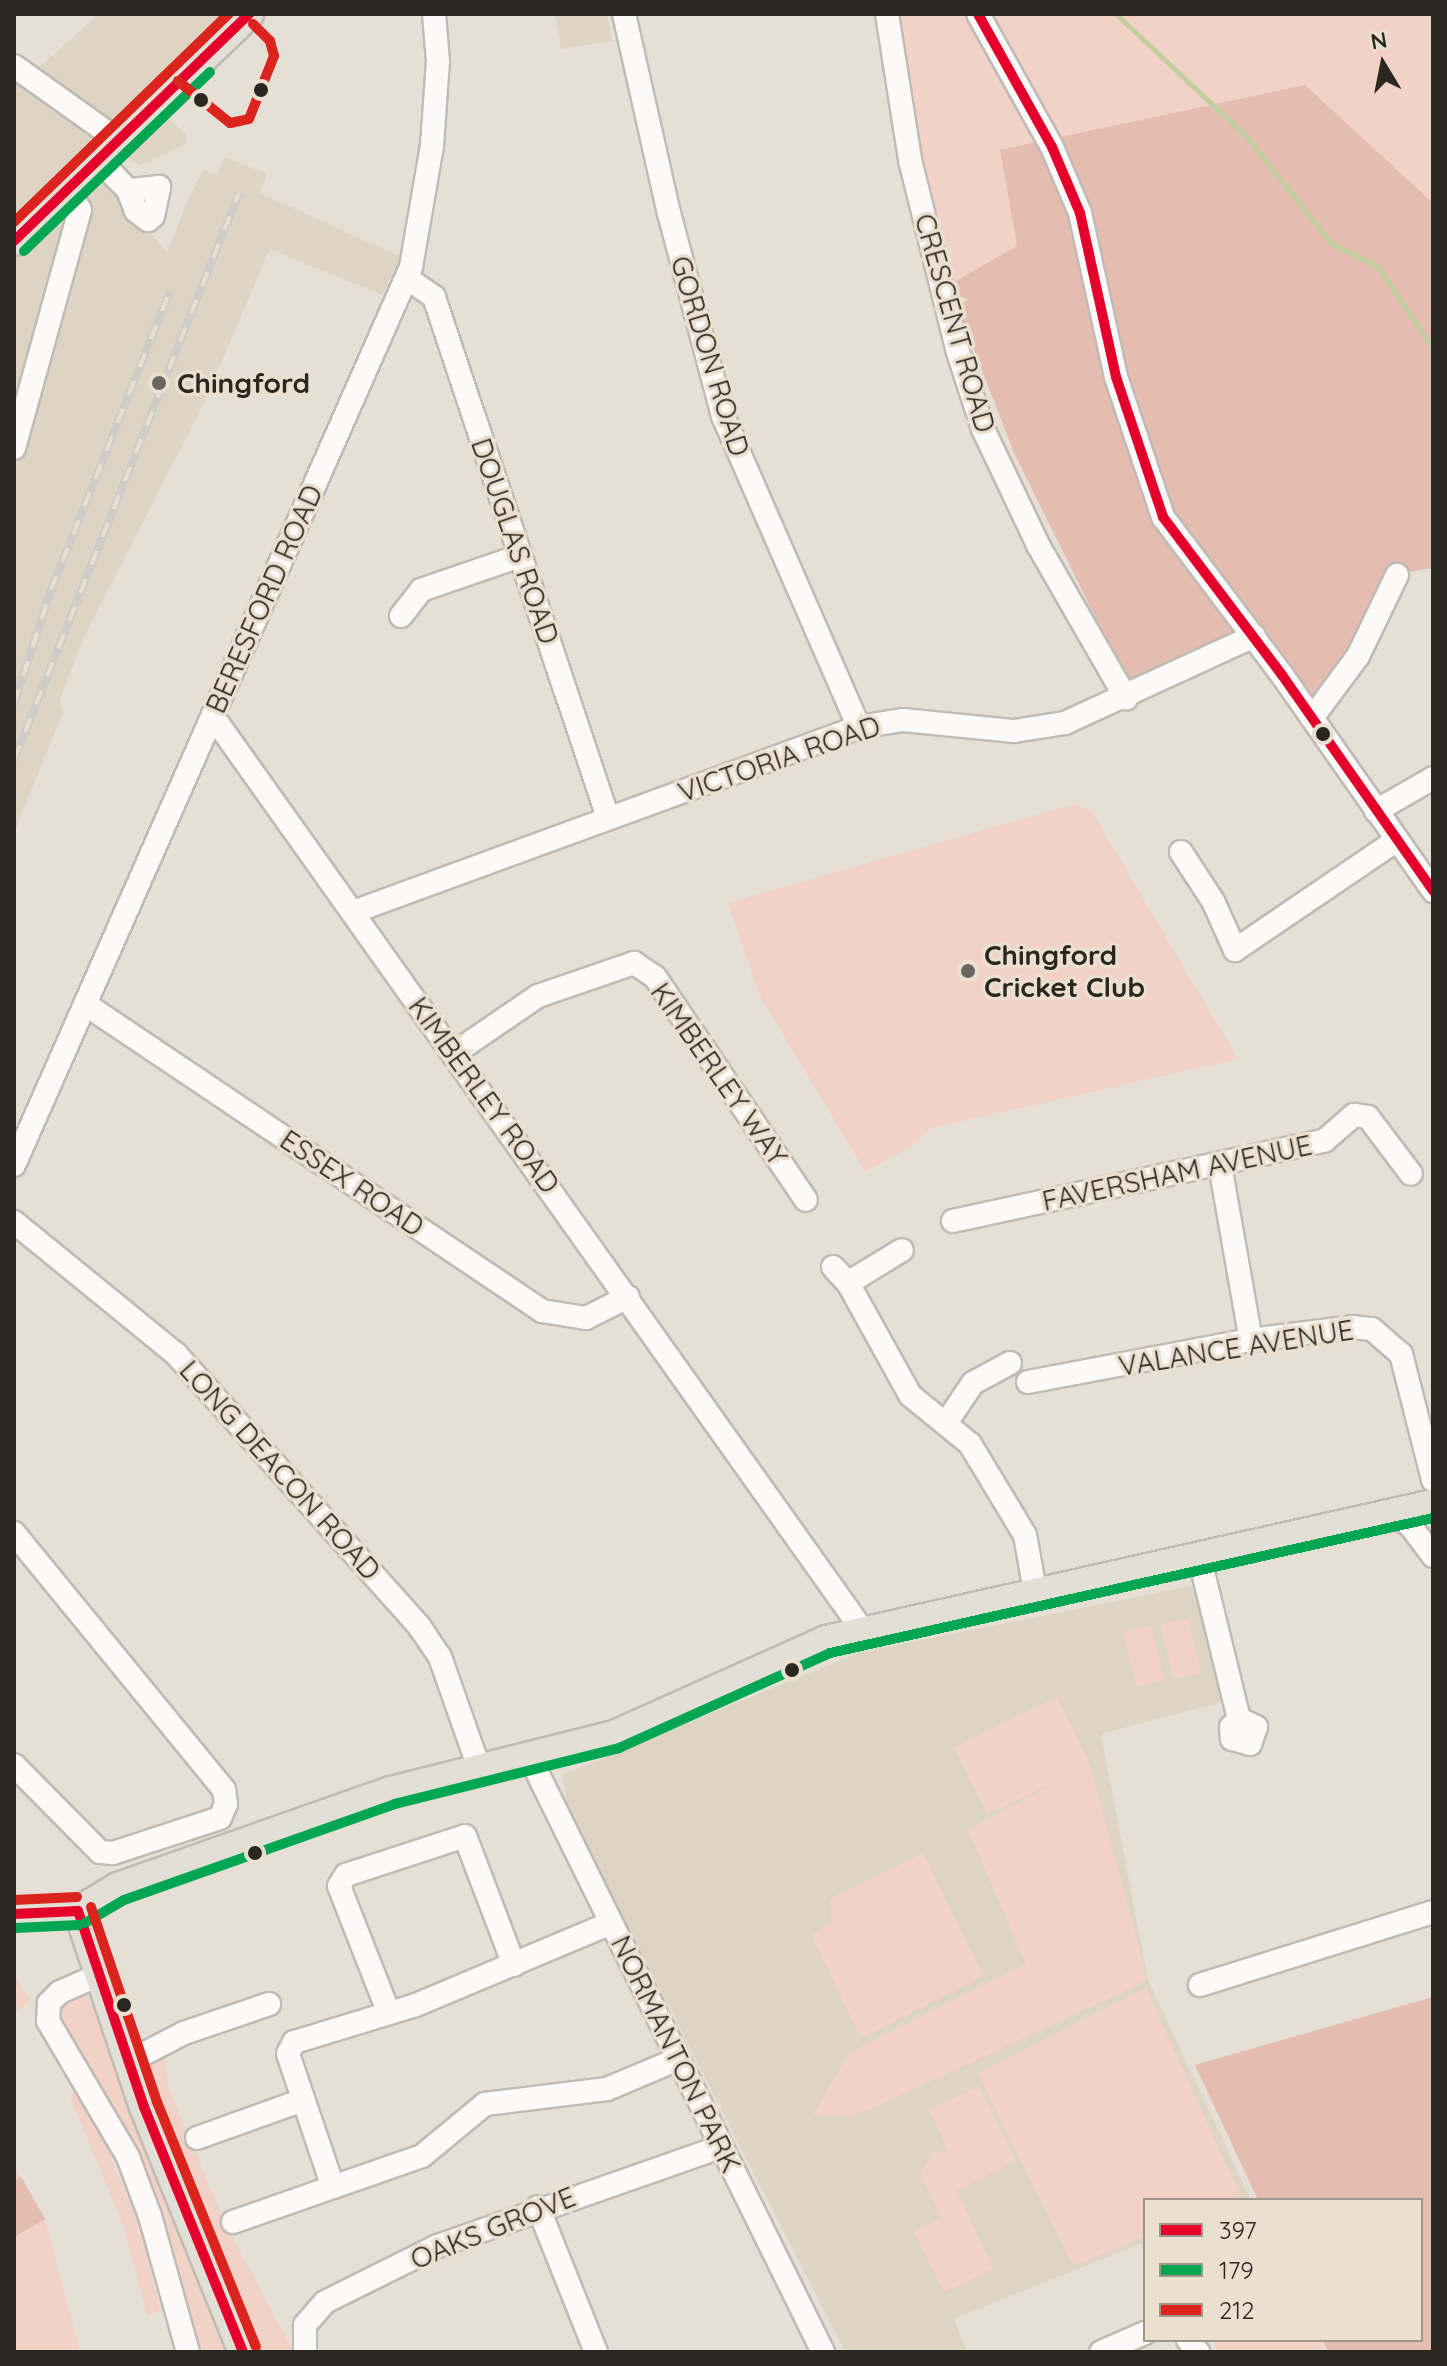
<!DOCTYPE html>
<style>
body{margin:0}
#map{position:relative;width:1447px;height:2366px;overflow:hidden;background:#e5dfd6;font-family:Quicksand,sans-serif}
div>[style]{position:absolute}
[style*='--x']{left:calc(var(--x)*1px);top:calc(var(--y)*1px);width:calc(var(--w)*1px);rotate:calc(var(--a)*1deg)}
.built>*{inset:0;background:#ded4c3}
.green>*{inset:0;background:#f2d1c6;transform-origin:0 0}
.forest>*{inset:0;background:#e4bcb0}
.stream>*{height:5px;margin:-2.5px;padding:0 2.5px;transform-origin:2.5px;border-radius:2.5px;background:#c3ce9f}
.roads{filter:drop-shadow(2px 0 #c0bbb4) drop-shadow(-2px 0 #c0bbb4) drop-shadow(0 2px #c0bbb4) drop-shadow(0 -2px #c0bbb4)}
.minor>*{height:22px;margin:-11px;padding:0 11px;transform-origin:11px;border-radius:11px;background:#fbfaf9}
.major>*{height:28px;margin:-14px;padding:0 14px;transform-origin:14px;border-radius:14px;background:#e2dfd7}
.rail>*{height:8px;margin-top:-4px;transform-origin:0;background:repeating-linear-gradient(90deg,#ebe0d0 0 15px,#ceccc9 0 30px);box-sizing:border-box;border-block:2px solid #ceccc9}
.bus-1>*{height:10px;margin:-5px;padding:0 5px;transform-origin:5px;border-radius:5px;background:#e4002b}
.bus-2>*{height:10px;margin:-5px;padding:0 5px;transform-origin:5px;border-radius:5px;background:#00a651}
.bus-3>*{height:10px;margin:-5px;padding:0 5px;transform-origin:5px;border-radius:5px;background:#dc241f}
.dots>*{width:22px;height:22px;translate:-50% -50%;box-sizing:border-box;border:4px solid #ebe0d0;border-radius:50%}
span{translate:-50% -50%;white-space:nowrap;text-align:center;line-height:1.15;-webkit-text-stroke:7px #ebe0d0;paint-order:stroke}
.street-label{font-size:28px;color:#2a2620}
.poi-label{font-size:28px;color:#2a2620;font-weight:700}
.left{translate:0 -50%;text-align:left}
.frame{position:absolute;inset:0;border:16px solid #2a2620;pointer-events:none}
.legend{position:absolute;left:1143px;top:2198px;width:280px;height:144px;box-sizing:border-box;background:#ebe0d0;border:2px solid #9e968a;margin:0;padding:10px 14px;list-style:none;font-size:24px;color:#2a2620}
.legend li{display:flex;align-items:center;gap:16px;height:40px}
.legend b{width:40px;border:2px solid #9e968a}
.north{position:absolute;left:1343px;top:24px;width:80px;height:80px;-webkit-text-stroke:6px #ebe0d0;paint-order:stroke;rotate:350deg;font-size:22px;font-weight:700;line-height:32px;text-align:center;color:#2a2620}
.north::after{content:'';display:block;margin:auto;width:28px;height:36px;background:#2a2620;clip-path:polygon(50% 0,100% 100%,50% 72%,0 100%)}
</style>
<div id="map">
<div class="built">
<i style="clip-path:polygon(98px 14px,227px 14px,142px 93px,186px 135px,186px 144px,141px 165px,120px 153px,96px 172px,167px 252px,161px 267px,191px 193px,204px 170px,217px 175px,225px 157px,267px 174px,260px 193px,401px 257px,382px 295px,270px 249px,204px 402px,83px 640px,60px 699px,63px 712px,14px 833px,14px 473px,81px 247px,22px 387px,14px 384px,14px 60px,40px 67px)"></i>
<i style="clip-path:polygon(579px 14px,607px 14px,612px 41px,561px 49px,555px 15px)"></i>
<i style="clip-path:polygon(1206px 1583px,1233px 1699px,1101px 1734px,1148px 1980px,1250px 2198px,1145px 2200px,1145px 2242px,954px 2319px,967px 2352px,845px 2352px,567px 1806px,562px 1775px,858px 1653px)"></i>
</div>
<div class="green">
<i style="clip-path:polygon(894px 14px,1433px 14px,1433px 203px,1305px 85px,1000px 151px,1017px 246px,949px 285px,916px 143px)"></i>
<i style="clip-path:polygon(1075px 804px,1092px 812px,1238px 1059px,931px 1128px,907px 1149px,865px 1171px,759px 994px,728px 903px)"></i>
<i style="left:1188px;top:1618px;width:56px;height:29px;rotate:76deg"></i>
<i style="left:1151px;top:1625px;width:56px;height:29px;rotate:76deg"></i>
<i style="clip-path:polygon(1057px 1697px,1090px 1764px,1148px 1980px,873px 2108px,850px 2116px,813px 2115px,849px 2053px,1026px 1964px,968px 1830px,1066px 1777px,987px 1814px,954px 1748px)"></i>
<i style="clip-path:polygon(923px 1853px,983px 1976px,861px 2038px,811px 1935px,832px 1921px,829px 1899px)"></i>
<i style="clip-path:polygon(14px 1975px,30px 2001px,14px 2013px)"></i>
<i style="clip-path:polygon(1146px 1988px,1240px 2195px,1229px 2200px,1145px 2200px,1145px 2236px,1073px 2266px,978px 2073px)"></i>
<i style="clip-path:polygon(86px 1992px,235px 2352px,196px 2352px,150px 2199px,54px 2032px,58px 1999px)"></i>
<i style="clip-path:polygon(162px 2048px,169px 2088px,225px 2224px,294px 2352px,256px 2352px,142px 2054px)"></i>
<i style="clip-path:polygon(80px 2087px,139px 2223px,160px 2311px,147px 2315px,124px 2228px,70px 2096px)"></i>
<i style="clip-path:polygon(979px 2087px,1016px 2161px,957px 2190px,993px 2269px,944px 2292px,914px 2232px,942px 2218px,920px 2173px,935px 2150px,949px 2153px,929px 2109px)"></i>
<i style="clip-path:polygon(14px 2165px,45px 2219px,80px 2352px,14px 2352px)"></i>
<i style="left:1216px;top:2340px;width:106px;height:13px"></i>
</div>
<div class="forest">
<i style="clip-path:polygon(1305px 85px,1433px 203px,1433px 568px,1381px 577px,1349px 661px,1310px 714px,1257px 626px,1129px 685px,1014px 453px,949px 285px,1017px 246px,1000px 150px)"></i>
<i style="clip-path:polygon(1433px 1997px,1433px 2352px,1328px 2352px,1322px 2340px,1421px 2340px,1421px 2200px,1258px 2200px,1195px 2065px)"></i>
<i style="clip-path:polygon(21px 2177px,45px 2219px,14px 2237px,14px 2181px)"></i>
</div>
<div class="stream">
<i style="--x:1116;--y:14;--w:178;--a:43.2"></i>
<i style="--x:1246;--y:136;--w:138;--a:51.5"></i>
<i style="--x:1332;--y:244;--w:51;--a:26.6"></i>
<i style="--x:1378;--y:267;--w:98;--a:55.8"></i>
</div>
<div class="roads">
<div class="minor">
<i style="--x:624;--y:14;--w:204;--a:77.3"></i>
<i style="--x:669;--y:213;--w:210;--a:75.1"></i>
<i style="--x:723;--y:416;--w:339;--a:66.4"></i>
<i style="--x:887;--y:14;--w:148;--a:81"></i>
<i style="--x:910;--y:160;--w:195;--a:76"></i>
<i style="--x:957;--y:349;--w:84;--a:72"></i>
<i style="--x:983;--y:429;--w:128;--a:64.6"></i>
<i style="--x:1038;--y:545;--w:177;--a:60.1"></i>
<i style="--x:978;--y:14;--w:152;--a:60.9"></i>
<i style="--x:1052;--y:147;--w:72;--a:67"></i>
<i style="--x:1080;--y:213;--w:168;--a:77.6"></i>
<i style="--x:1116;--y:377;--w:148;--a:71.4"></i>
<i style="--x:1163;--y:517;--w:198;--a:53"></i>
<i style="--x:1282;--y:675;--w:264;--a:55"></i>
<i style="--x:14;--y:66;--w:129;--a:35.5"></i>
<i style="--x:99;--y:160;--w:42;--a:46"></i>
<i style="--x:128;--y:190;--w:22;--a:69"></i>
<i style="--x:136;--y:211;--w:15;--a:37"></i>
<i style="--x:148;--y:220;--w:6;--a:-39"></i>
<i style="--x:153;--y:216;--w:30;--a:-78"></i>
<i style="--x:159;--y:187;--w:31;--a:174"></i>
<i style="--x:407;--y:278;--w:33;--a:35"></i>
<i style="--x:434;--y:297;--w:549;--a:71.53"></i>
<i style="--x:14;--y:448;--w:247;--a:-74.5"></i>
<i style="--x:80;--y:210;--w:23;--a:-119"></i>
<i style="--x:401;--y:616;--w:33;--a:-52"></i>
<i style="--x:421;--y:590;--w:105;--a:-19"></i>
<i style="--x:1312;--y:718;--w:77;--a:-53.4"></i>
<i style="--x:1358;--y:656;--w:90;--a:-64.3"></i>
<i style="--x:210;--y:721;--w:10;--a:24"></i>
<i style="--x:219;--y:725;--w:1112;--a:54.59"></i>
<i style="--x:1376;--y:811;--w:66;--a:-30.1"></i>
<i style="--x:1181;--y:852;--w:59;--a:56.9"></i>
<i style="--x:1213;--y:901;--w:54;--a:65.8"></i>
<i style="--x:1235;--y:950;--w:196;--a:-34.2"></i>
<i style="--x:353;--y:912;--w:539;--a:-20.08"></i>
<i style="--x:859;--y:727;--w:45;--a:-9"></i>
<i style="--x:903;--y:720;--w:112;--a:5.7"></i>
<i style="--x:1014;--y:731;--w:52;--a:-8.9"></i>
<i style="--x:1065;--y:723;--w:208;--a:-24.7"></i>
<i style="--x:85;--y:1004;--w:551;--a:33.89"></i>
<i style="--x:542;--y:1311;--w:45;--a:9"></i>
<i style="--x:586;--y:1318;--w:47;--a:-26.6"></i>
<i style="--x:453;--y:1054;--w:103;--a:-34.3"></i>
<i style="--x:538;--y:996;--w:102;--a:-19"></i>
<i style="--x:634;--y:963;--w:25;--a:34"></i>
<i style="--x:655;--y:977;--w:269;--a:55.9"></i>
<i style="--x:14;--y:1165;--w:982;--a:-66.15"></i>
<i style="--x:411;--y:267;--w:123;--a:-80.2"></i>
<i style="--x:432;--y:146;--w:85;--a:-86"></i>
<i style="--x:438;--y:61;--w:47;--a:-94.9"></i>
<i style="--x:1220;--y:1165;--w:178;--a:80"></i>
<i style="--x:953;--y:1221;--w:380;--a:-12.2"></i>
<i style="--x:1324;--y:1141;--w:40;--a:-41"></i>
<i style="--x:1354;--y:1115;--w:14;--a:8"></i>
<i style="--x:1368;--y:1117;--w:71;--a:53"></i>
<i style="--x:14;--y:1222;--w:209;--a:39.2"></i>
<i style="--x:176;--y:1354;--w:365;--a:48.2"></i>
<i style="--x:419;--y:1626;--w:37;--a:56"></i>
<i style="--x:440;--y:1657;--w:118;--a:70.6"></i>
<i style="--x:833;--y:1267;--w:22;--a:47"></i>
<i style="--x:848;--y:1283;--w:128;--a:61"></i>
<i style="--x:910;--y:1395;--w:77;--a:39.2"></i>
<i style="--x:970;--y:1444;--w:106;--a:58.9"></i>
<i style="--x:1025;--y:1535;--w:62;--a:79.8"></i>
<i style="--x:848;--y:1283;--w:63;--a:-31.4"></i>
<i style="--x:1028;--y:1382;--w:227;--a:-10.7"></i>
<i style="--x:1251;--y:1340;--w:102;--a:-7.3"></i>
<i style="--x:1352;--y:1327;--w:20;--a:6"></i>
<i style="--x:1372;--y:1329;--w:38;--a:41"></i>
<i style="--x:1401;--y:1354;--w:130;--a:75.7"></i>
<i style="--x:946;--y:1423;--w:48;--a:-56"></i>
<i style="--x:973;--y:1383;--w:42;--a:-28.4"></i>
<i style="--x:1386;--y:1512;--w:26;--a:28"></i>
<i style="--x:1409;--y:1524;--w:40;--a:53"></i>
<i style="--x:14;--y:1533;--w:332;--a:50.7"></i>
<i style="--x:224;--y:1790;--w:14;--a:82"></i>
<i style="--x:226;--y:1804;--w:15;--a:113"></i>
<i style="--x:220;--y:1818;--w:113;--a:161.9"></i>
<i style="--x:113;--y:1853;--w:13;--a:-176"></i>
<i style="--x:100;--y:1852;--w:122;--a:-134.7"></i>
<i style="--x:1200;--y:1560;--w:164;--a:76.2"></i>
<i style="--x:1239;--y:1719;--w:19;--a:25"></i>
<i style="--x:1256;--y:1727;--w:18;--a:109"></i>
<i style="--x:1250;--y:1744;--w:19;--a:-164"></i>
<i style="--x:1232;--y:1739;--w:12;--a:-95"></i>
<i style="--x:1231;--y:1727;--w:11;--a:-45"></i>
<i style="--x:529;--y:1756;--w:665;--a:63.74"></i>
<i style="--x:611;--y:1923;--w:212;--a:157.2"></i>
<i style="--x:416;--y:2005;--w:127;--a:163.1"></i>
<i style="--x:294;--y:2042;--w:13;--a:117"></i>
<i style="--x:288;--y:2054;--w:140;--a:71.3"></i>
<i style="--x:333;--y:2187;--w:94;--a:-19.2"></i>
<i style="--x:422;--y:2156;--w:82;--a:-39.5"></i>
<i style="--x:485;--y:2104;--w:123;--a:-7"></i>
<i style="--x:607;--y:2089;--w:77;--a:-22.9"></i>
<i style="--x:99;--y:1975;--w:43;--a:156.4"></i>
<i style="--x:60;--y:1992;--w:16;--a:135"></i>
<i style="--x:49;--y:2003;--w:18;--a:93"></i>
<i style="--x:48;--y:2021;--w:158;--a:59.5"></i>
<i style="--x:128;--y:2157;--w:63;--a:69.6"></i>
<i style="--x:150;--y:2216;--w:141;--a:74.4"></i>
<i style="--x:1200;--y:1985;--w:244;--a:-17.4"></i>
<i style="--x:388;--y:2011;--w:134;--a:-111.4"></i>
<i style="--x:339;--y:1886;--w:13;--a:-58"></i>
<i style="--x:346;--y:1875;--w:125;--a:-18.1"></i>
<i style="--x:465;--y:1836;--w:138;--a:69.2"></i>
<i style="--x:128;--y:2062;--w:63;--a:-27.4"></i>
<i style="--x:184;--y:2033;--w:90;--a:-18.8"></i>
<i style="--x:197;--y:2138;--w:113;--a:-19.7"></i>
<i style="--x:538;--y:2207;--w:156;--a:68.2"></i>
<i style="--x:233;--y:2222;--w:106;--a:-19.3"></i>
<i style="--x:1188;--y:2340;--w:16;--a:50"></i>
<i style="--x:305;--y:2352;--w:27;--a:-90"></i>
<i style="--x:305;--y:2325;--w:30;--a:-49"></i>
<i style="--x:325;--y:2302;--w:126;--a:-26.4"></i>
<i style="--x:438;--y:2246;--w:300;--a:-19.3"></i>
<i style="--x:1101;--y:2352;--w:48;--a:-23.4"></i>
</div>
<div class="major">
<i style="--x:14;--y:241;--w:327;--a:-44"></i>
<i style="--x:78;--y:1911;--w:47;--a:-31"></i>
<i style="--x:118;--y:1887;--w:289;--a:-19.4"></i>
<i style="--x:391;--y:1791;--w:230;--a:-14.1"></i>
<i style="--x:614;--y:1735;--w:232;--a:-24.1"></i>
<i style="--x:826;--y:1640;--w:622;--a:-12.63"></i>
<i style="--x:78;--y:1911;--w:207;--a:71.4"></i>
<i style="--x:144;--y:2107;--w:264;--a:68"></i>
<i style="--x:14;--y:1914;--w:64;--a:-2.7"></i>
</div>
</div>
<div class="rail">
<i style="--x:14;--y:704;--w:120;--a:-72"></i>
<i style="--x:51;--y:590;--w:322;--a:-68.3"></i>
<i style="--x:14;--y:760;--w:610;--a:-68.36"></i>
</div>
<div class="bus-1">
<i style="--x:978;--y:14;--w:152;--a:60.9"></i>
<i style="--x:1052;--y:147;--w:72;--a:67"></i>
<i style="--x:1080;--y:213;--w:168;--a:77.6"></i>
<i style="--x:1116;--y:377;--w:148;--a:71.4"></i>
<i style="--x:1163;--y:517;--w:198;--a:53"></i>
<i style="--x:1282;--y:675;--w:264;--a:55"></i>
<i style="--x:14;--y:241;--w:327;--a:-44"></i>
<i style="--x:78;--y:1911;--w:207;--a:71.4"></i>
<i style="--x:144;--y:2107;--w:264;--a:68"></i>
<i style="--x:14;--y:1914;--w:64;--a:-2.7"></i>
</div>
<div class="bus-2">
<i style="--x:24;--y:251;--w:258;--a:-43.9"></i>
<i style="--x:85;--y:1923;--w:45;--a:-30.5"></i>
<i style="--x:124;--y:1900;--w:288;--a:-19.5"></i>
<i style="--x:395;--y:1804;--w:231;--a:-14"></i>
<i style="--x:619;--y:1748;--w:231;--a:-24.2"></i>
<i style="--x:830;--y:1653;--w:618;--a:-12.62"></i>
<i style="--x:15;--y:1928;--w:64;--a:-2.7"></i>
</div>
<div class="bus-3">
<i style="--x:178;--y:81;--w:67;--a:38.9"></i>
<i style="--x:230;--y:123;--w:19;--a:-12"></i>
<i style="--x:249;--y:119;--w:68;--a:-68.4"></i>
<i style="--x:274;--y:56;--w:16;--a:-105"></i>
<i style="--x:270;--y:41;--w:24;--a:-135"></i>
<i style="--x:14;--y:222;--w:299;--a:-44.1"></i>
<i style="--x:14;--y:1900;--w:63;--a:-2.7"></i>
<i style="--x:91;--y:1907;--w:206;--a:71.3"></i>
<i style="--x:157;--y:2102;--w:264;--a:68"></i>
</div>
<div class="dots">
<i style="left:261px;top:90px;background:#2a2620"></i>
<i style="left:201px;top:100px;background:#2a2620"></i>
<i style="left:159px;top:383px;background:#6b6760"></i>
<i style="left:1323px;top:734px;background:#2a2620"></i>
<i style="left:968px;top:971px;background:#6b6760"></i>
<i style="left:792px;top:1670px;background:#2a2620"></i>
<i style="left:255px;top:1853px;background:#2a2620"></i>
<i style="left:124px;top:2005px;background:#2a2620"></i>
</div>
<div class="street-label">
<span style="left:955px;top:323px;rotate:74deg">CRESCENT ROAD</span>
<span style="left:710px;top:356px;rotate:73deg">GORDON ROAD</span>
<span style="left:515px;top:541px;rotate:71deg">DOUGLAS ROAD</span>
<span style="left:264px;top:599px;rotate:-66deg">BERESFORD ROAD</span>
<span style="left:779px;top:759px;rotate:-19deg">VICTORIA ROAD</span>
<span style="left:719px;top:1074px;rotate:55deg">KIMBERLEY WAY</span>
<span style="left:484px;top:1095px;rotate:54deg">KIMBERLEY ROAD</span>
<span style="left:1177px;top:1173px;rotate:-12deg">FAVERSHAM AVENUE</span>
<span style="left:352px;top:1183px;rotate:34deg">ESSEX ROAD</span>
<span style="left:1236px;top:1348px;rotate:-9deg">VALANCE AVENUE</span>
<span style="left:280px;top:1470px;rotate:48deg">LONG DEACON ROAD</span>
<span style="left:676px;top:2054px;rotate:64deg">NORMANTON PARK</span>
<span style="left:493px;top:2228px;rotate:-22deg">OAKS GROVE</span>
</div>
<div class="poi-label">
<span class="left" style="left:177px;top:383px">Chingford</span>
<span class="left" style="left:984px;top:971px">Chingford<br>Cricket Club</span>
</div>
<div class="frame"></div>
<ul class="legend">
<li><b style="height:10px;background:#e4002b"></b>397</li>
<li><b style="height:10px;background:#00a651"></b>179</li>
<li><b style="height:10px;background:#dc241f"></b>212</li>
</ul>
<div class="north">N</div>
</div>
